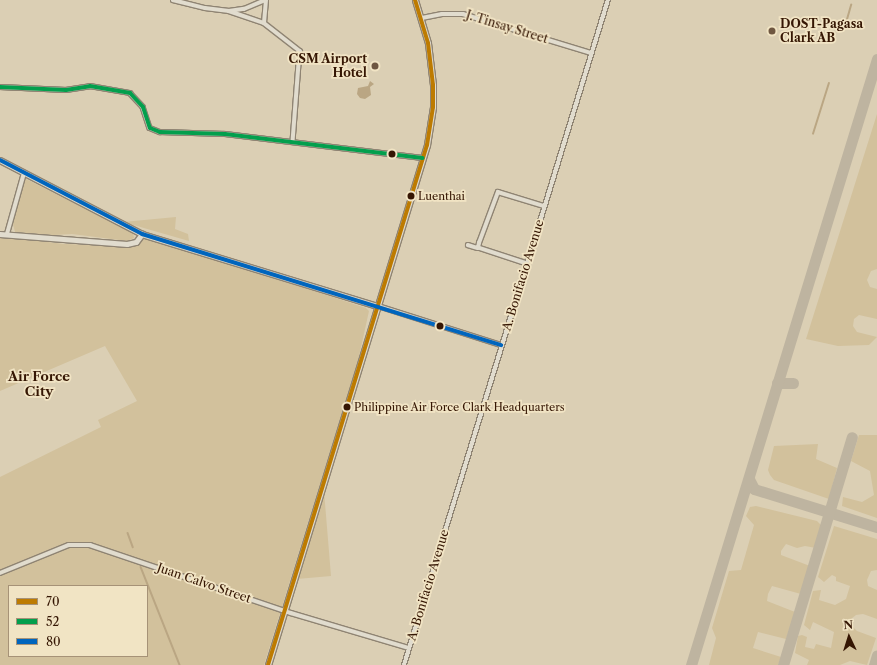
<!DOCTYPE html>
<style>
body{margin:0}
#map{position:relative;width:877px;height:665px;overflow:hidden;background:#dbcfb4;font-family:"Libre Caslon Text",serif}
div>[style]{position:absolute}
[style*='--x']{left:calc(var(--x)*1px);top:calc(var(--y)*1px);width:calc(var(--w)*1px);rotate:calc(var(--a)*1deg)}
.green>*{inset:0;background:#d2c19c}
.water>*{inset:0;background:#baa683}
.stream>*{height:1.5px;margin:-0.75px;padding:0 0.75px;transform-origin:0.75px;border-radius:0.75px;background:#baa683}
.taxiway>*{height:11px;margin:-5.5px;padding:0 5.5px;transform-origin:5.5px;border-radius:5.5px;background:#beb4a0}
.roads{filter:drop-shadow(1px 0 #8f8473) drop-shadow(-1px 0 #8f8473) drop-shadow(0 1px #8f8473) drop-shadow(0 -1px #8f8473)}
.minor>*{height:3.5px;margin:-1.75px;padding:0 1.75px;transform-origin:1.75px;border-radius:1.75px;background:#e1dcce}
.tertiary>*{height:4.5px;margin:-2.25px;padding:0 2.25px;transform-origin:2.25px;border-radius:2.25px;background:#e1dcce}
.secondary>*{height:5px;margin:-2.5px;padding:0 2.5px;transform-origin:2.5px;border-radius:2.5px;background:#e1dcce}
.bus-1>*{height:4px;margin:-2px;padding:0 2px;transform-origin:2px;border-radius:2px;background:#bd7b01}
.bus-2>*{height:4px;margin:-2px;padding:0 2px;transform-origin:2px;border-radius:2px;background:#039f4d}
.bus-3>*{height:4px;margin:-2px;padding:0 2px;transform-origin:2px;border-radius:2px;background:#0065bd}
.dots>*{width:11px;height:11px;translate:-50% -50%;box-sizing:border-box;border:2px solid #f1e4c4;border-radius:50%}
span{translate:-50% -50%;white-space:nowrap;text-align:center;line-height:1.15;-webkit-text-stroke:3.5px #f1e4c4;paint-order:stroke}
.bus-label{font-size:11px;color:#351603}
.left{translate:0 -50%;text-align:left}
.poi-label{font-size:12px;color:#351603;font-weight:700}
.right{translate:-100% -50%;text-align:right}
.street-label{font-size:12px;color:#351603}
.neighbourhood-label{font-size:13px;color:#351603;font-weight:700}
.legend{position:absolute;left:8px;top:585px;width:140px;height:72px;box-sizing:border-box;background:#f1e4c4;border:1px solid #a69277;margin:0;padding:5px 7px;list-style:none;font-size:12px;color:#351603}
.legend li{display:flex;align-items:center;gap:8px;height:20px}
.legend b{width:20px;border:1px solid #a69277}
.north{position:absolute;left:829px;top:617px;width:40px;height:40px;-webkit-text-stroke:3px #f1e4c4;paint-order:stroke;rotate:356deg;font-size:11px;font-weight:700;line-height:16px;text-align:center;color:#351603}
.north::after{content:'';display:block;margin:auto;width:14px;height:18px;background:#351603;clip-path:polygon(50% 0,100% 100%,50% 72%,0 100%)}
</style>
<div id="map">
<div class="green">
<i style="clip-path:polygon(877px 114px,877px 269px,871px 271px,867px 280px,870px 287px,877px 289px,877px 319px,859px 315px,854px 319px,853px 326px,857px 332px,877px 337px,869px 345px,838px 346px,806px 339px)"></i>
<i style="clip-path:polygon(26px 179px,133px 233px,134px 238px,127px 241px,72px 234px,53px 235px,15px 232px,13px 224px,22px 181px)"></i>
<i style="clip-path:polygon(176px 217px,175px 229px,188px 234px,189px 241px,123px 222px)"></i>
<i style="clip-path:polygon(evenodd,0 236px,64px 244px,125px 246px,134px 245px,145px 238px,317px 292px,366px 308px,369px 311px,358px 361px,264px 665px,0 665px,0 477px,101px 427px,98px 420px,137px 401px,105px 346px,0 391px,0 236px,9px 586px,147px 586px,147px 656px,9px 656px,9px 586px)"></i>
<i style="clip-path:polygon(859px 435px,877px 435px,877px 518px,842px 506px,843px 497px,862px 502px,874px 495px,870px 471px,851px 461px)"></i>
<i style="clip-path:polygon(818px 444px,816px 459px,837px 468px,829px 499px,774px 480px,770px 475px,768px 470px,774px 446px)"></i>
<i style="clip-path:polygon(324px 491px,331px 576px,297px 579px)"></i>
<i style="clip-path:polygon(756px 506px,817px 521px,823px 527px,816px 548px,805px 546px,797px 548px,786px 544px,781px 551px,781px 555px,810px 566px,801px 594px,772px 586px,768px 594px,767px 601px,795px 612px,786px 639px,758px 632px,753px 648px,781px 657px,778px 665px,709px 665px,716px 638px,712px 628px,729px 571px,741px 570px,754px 525px,746px 516px,750px 507px)"></i>
<i style="clip-path:polygon(834px 526px,877px 539px,877px 570px,871px 571px,867px 580px,868px 586px,877px 590px,877px 619px,863px 614px,856px 615px,851px 619px,852px 626px,857px 631px,876px 638px,867px 665px,850px 661px,840px 665px,807px 665px,809px 660px,795px 653px,798px 636px,802px 635px,807px 637px,805px 647px,814px 649px,816px 644px,831px 648px,834px 632px,813px 622px,810px 630px,804px 625px,813px 591px,821px 590px,819px 600px,835px 605px,846px 599px,850px 586px,836px 581px,836px 577px,832px 575px,824px 582px,818px 577px)"></i>
</div>
<div class="water">
<i style="clip-path:polygon(370px 81px,374px 84px,370px 87px,371px 95px,365px 99px,360px 98px,357px 94px,358px 88px,368px 86px)"></i>
</div>
<div class="stream">
<i style="--x:844;--y:30;--w:26;--a:-74"></i>
<i style="--x:813;--y:134;--w:53;--a:-72.6"></i>
<i style="--x:128;--y:533;--w:15;--a:70"></i>
<i style="--x:141;--y:567;--w:105;--a:68.3"></i>
</div>
<div class="taxiway">
<i style="--x:777;--y:383;--w:16;--a:0"></i>
<i style="--x:749;--y:479;--w:11;--a:63"></i>
<i style="--x:754;--y:489;--w:129;--a:17.2"></i>
<i style="--x:691;--y:665;--w:634;--a:-72.94"></i>
<i style="--x:783;--y:665;--w:238;--a:-73.2"></i>
<i style="--x:874;--y:665;--w:10;--a:-73"></i>
</div>
<div class="roads">
<div class="minor">
<i style="--x:173;--y:0;--w:33;--a:14"></i>
<i style="--x:205;--y:8;--w:24;--a:7"></i>
<i style="--x:229;--y:11;--w:15;--a:-8"></i>
<i style="--x:244;--y:9;--w:23;--a:-23"></i>
<i style="--x:229;--y:11;--w:37;--a:19"></i>
<i style="--x:264;--y:23;--w:46;--a:37.9"></i>
<i style="--x:300;--y:51;--w:90;--a:94.4"></i>
<i style="--x:422;--y:18;--w:20;--a:-11"></i>
<i style="--x:442;--y:14;--w:21;--a:0"></i>
<i style="--x:463;--y:14;--w:134;--a:16.9"></i>
<i style="--x:264;--y:23;--w:23;--a:-85"></i>
<i style="--x:0;--y:87;--w:66;--a:2.6"></i>
<i style="--x:66;--y:90;--w:24;--a:-9"></i>
<i style="--x:90;--y:86;--w:41;--a:9.9"></i>
<i style="--x:130;--y:93;--w:19;--a:47"></i>
<i style="--x:143;--y:107;--w:22;--a:72"></i>
<i style="--x:150;--y:128;--w:11;--a:22"></i>
<i style="--x:160;--y:132;--w:65;--a:1.8"></i>
<i style="--x:225;--y:134;--w:199;--a:6.9"></i>
<i style="--x:7;--y:234;--w:63;--a:-74.4"></i>
<i style="--x:468;--y:245;--w:10;--a:17"></i>
<i style="--x:527;--y:264;--w:52;--a:-161.9"></i>
<i style="--x:478;--y:248;--w:5;--a:-79"></i>
<i style="--x:479;--y:243;--w:54;--a:-69.6"></i>
<i style="--x:498;--y:192;--w:48;--a:16.9"></i>
<i style="--x:378;--y:306;--w:129;--a:17.6"></i>
<i style="--x:0;--y:573;--w:74;--a:-22.1"></i>
<i style="--x:69;--y:545;--w:21;--a:0"></i>
<i style="--x:90;--y:545;--w:212;--a:18.7"></i>
<i style="--x:291;--y:613;--w:123;--a:16.5"></i>
<i style="--x:404;--y:665;--w:696;--a:-72.95"></i>
</div>
<div class="tertiary">
<i style="--x:0;--y:160;--w:160;--a:27.5"></i>
<i style="--x:142;--y:234;--w:247;--a:17"></i>
<i style="--x:0;--y:234;--w:127;--a:4.5"></i>
<i style="--x:127;--y:244;--w:9;--a:-13"></i>
<i style="--x:136;--y:242;--w:10;--a:-53"></i>
</div>
<div class="secondary">
<i style="--x:268;--y:665;--w:544;--a:-73"></i>
<i style="--x:427;--y:145;--w:38;--a:-81"></i>
<i style="--x:433;--y:107;--w:22;--a:-90"></i>
<i style="--x:433;--y:85;--w:42;--a:-96.8"></i>
<i style="--x:428;--y:43;--w:45;--a:-106.8"></i>
</div>
</div>
<div class="bus-1">
<i style="--x:268;--y:665;--w:544;--a:-73"></i>
<i style="--x:427;--y:145;--w:38;--a:-81"></i>
<i style="--x:433;--y:107;--w:22;--a:-90"></i>
<i style="--x:433;--y:85;--w:42;--a:-96.8"></i>
<i style="--x:428;--y:43;--w:45;--a:-106.8"></i>
</div>
<div class="bus-2">
<i style="--x:0;--y:87;--w:66;--a:2.6"></i>
<i style="--x:66;--y:90;--w:24;--a:-9"></i>
<i style="--x:90;--y:86;--w:41;--a:9.9"></i>
<i style="--x:130;--y:93;--w:19;--a:47"></i>
<i style="--x:143;--y:107;--w:22;--a:72"></i>
<i style="--x:150;--y:128;--w:11;--a:22"></i>
<i style="--x:160;--y:132;--w:65;--a:1.8"></i>
<i style="--x:225;--y:134;--w:199;--a:6.9"></i>
</div>
<div class="bus-3">
<i style="--x:0;--y:160;--w:160;--a:27.5"></i>
<i style="--x:142;--y:234;--w:376;--a:17.2"></i>
</div>
<div class="dots">
<i style="left:772px;top:31px;background:#6f5741"></i>
<i style="left:375px;top:66px;background:#6f5741"></i>
<i style="left:392px;top:154px;background:#351603"></i>
<i style="left:411px;top:196px;background:#351603"></i>
<i style="left:440px;top:326px;background:#351603"></i>
<i style="left:347px;top:407px;background:#351603"></i>
</div>
<div class="bus-label">
<span class="left" style="left:418px;top:196px">Luenthai</span>
<span class="left" style="left:354px;top:407px">Philippine Air Force Clark Headquarters</span>
</div>
<div class="poi-label">
<span class="left" style="left:780px;top:31px">DOST-Pagasa<br>Clark AB</span>
<span class="right" style="left:367px;top:66px">CSM Airport<br>Hotel</span>
</div>
<div class="street-label">
<span style="left:507px;top:27px;rotate:17deg">J. Tinsay Street</span>
<span style="left:523px;top:275px;rotate:-73deg">A. Bonifacio Avenue</span>
<span style="left:204px;top:583px;rotate:19deg">Juan Calvo Street</span>
<span style="left:428px;top:585px;rotate:-73deg">A. Bonifacio Avenue</span>
</div>
<div class="neighbourhood-label">
<span style="left:39px;top:384px">Air Force<br>City</span>
</div>
<ul class="legend">
<li><b style="height:5px;background:#bd7b01"></b>70</li>
<li><b style="height:5px;background:#039f4d"></b>52</li>
<li><b style="height:5px;background:#0065bd"></b>80</li>
</ul>
<div class="north">N</div>
</div>
